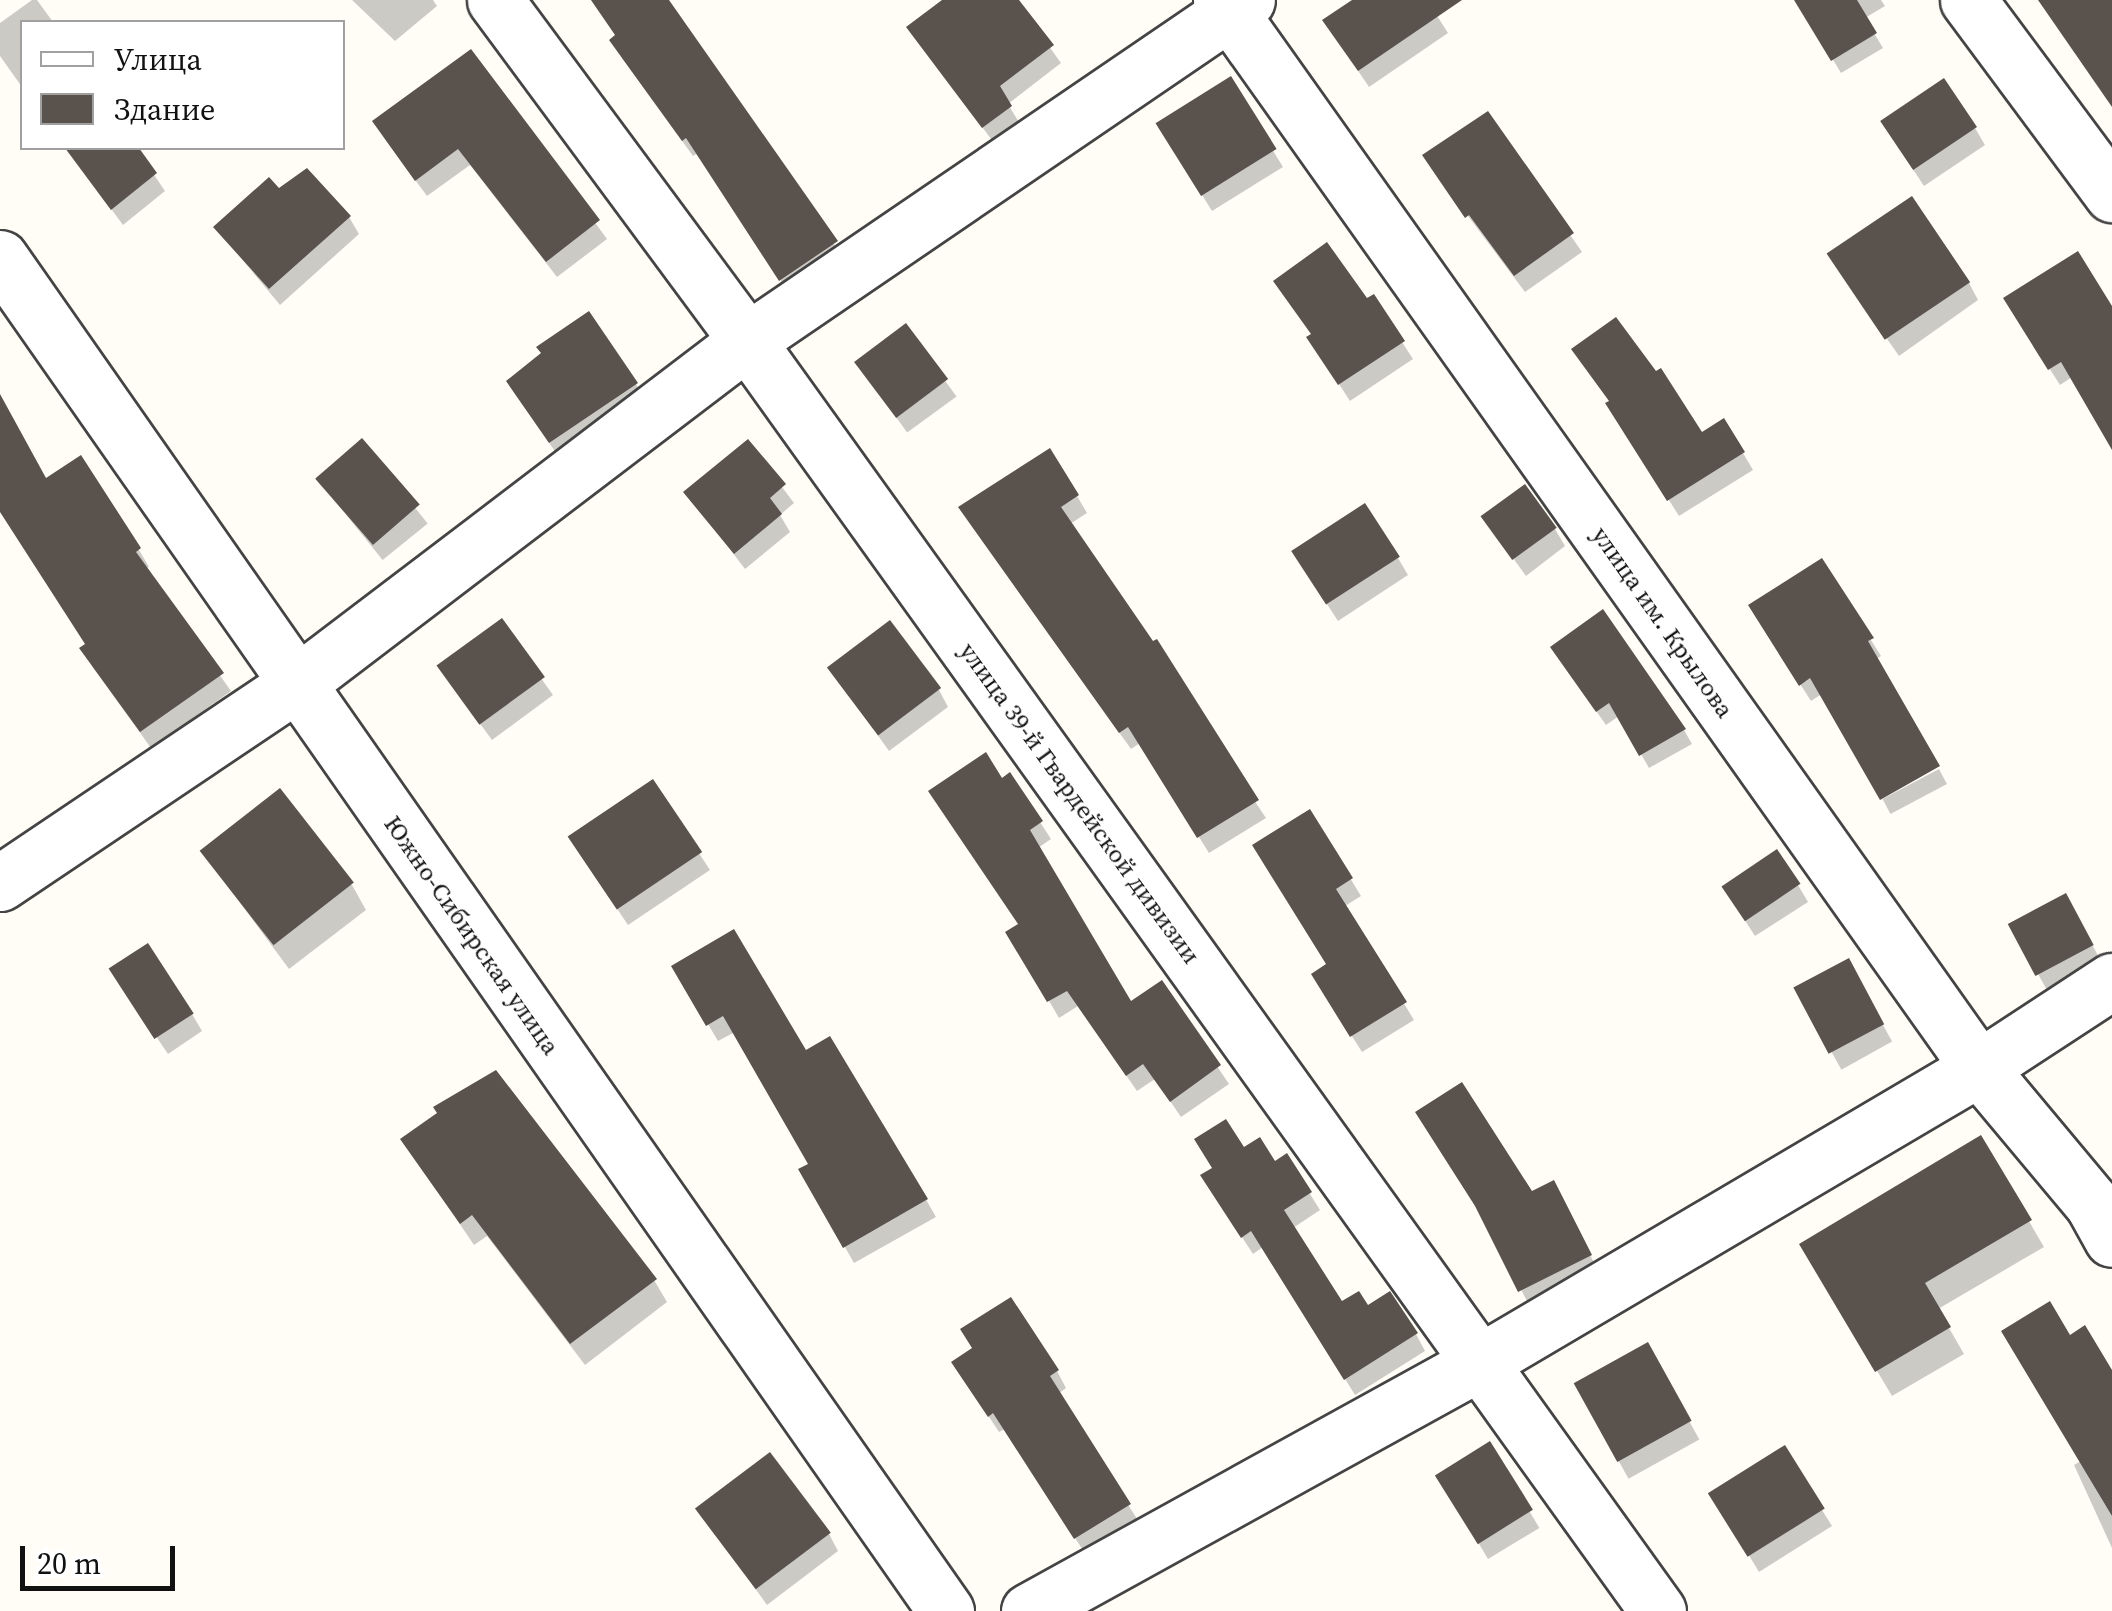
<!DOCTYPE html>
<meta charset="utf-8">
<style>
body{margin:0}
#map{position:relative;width:2112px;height:1611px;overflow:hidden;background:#fffdf5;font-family:"Source Serif 4",serif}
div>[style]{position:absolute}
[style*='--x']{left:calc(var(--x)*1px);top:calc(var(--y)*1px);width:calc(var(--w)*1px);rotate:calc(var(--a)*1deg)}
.shadow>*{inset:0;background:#0003;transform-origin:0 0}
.building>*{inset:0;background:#5a524d;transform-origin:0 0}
.roads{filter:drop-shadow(2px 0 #444) drop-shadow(-2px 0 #444) drop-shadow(0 2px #444) drop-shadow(0 -2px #444)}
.minor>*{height:55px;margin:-27.5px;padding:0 27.5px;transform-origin:27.5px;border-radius:27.5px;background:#fff}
span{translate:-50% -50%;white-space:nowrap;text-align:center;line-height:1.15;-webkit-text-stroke:10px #fff;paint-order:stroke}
.street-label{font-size:25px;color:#111}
.legend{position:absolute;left:20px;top:20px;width:325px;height:130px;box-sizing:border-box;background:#fff;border:2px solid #a0a0a0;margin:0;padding:12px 18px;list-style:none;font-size:30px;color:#111}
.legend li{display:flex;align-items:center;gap:20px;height:50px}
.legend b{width:50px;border:2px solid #a0a0a0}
.scale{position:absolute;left:20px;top:1546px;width:155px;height:45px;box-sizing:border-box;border:5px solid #111;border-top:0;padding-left:12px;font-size:30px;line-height:35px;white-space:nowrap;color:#111;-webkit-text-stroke:8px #fff;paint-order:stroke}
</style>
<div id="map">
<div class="shadow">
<i style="clip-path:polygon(32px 0,37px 0,53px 22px,22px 22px,22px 87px,0 56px,0 23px)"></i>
<i style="clip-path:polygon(352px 0,433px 0,437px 6px,395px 41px)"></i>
<i style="clip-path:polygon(591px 0,666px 0,845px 260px,791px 296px,698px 153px,693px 156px,622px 58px,617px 37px)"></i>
<i style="clip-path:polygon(946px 0,1016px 0,1061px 63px,1008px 104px,1020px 124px,994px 143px,909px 28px)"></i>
<i style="clip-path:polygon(1356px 0,1427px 0,1448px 33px,1369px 87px,1336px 38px)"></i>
<i style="clip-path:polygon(1797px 0,1881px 0,1885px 6px,1865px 18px,1883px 48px,1841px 73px)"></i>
<i style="clip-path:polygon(471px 53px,607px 239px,557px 277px,470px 165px,427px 196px,385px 139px)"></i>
<i style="clip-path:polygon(1230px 80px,1283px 167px,1212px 211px,1168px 140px)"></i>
<i style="clip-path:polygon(1487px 114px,1582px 252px,1525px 292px,1435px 172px)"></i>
<i style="clip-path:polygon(1975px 128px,1985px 145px,1924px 186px,1893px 139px)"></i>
<i style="clip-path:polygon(66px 148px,136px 148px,165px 191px,123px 225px)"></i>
<i style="clip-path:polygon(278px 192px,349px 217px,359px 234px,280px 305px,216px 228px)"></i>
<i style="clip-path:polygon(1841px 273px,1969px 283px,1978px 300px,1899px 356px)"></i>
<i style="clip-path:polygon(1373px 297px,1413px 359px,1350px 401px,1320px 355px)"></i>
<i style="clip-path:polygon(2112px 310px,2112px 445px,2072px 377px,2060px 385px,2016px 316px)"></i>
<i style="left:906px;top:327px;width:86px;height:61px;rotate:54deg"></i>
<i style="clip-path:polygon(544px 354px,636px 384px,646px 401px,560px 459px,520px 399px)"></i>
<i style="clip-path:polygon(0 399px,45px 481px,81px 459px,139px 550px,149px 567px,145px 569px,231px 691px,151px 748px,92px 666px,88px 645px,0 509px)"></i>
<i style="clip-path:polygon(1619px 421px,1701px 435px,1743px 453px,1753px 470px,1679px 516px)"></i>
<i style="left:361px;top:441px;width:106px;height:58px;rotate:51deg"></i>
<i style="clip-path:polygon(748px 442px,794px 503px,780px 515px,790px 532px,745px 569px,687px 493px)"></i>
<i style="clip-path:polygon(1077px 496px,1087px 513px,1070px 524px,1266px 818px,1209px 853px,1140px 743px,1131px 749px,971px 525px)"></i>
<i style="clip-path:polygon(1484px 518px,1555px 529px,1565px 546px,1526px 576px)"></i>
<i style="clip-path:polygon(1398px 558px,1408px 575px,1338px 621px,1304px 569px)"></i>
<i style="clip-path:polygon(1821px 561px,1881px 656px,1811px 701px,1761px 623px)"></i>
<i style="clip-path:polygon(501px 622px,553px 695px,492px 740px,450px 683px)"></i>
<i style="clip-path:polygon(1561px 661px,1684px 730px,1692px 744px,1649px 768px,1619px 716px,1606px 725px)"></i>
<i style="clip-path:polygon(830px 668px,939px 690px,948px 707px,889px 751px)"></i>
<i style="left:1939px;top:769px;width:17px;height:64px;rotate:62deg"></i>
<i style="clip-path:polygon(1010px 776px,1051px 839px,1038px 848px,1131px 1005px,1161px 983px,1229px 1084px,1181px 1117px,1155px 1079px,1137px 1091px,1078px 1006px,1059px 1018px,1009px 932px,1020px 926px,1002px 782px)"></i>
<i style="clip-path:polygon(652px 782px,710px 870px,628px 925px,580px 854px)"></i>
<i style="clip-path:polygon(1310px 812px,1361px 896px,1345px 906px,1414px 1020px,1362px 1052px,1324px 992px,1329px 966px)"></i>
<i style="clip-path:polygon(202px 851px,352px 885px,366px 910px,289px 969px)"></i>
<i style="clip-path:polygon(1798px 885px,1808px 902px,1755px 936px,1733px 902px)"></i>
<i style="clip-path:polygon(2075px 913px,2102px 963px,2048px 992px,2011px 925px)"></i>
<i style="left:1848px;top:962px;width:91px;height:58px;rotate:61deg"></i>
<i style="clip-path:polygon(674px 967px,883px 1124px,936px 1217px,854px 1263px,801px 1170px,811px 1164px,735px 1032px,718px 1041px)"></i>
<i style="clip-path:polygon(122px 986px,192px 1014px,202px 1031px,168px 1054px)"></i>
<i style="clip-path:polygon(1981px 1139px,2044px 1247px,1938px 1309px,1964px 1354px,1892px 1396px,1802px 1245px)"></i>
<i style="clip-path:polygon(403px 1140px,654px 1280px,667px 1302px,585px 1365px,487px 1236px,474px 1245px)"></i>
<i style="clip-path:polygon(1243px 1151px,1274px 1165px,1286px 1157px,1310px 1194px,1320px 1210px,1293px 1228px,1342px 1304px,1367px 1308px,1416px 1334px,1425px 1351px,1355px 1395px,1263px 1247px,1253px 1254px,1213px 1193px)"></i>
<i style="clip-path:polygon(1531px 1194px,1563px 1200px,1599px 1273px,1530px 1307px,1482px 1213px)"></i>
<i style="clip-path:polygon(2070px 1338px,2112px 1375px,2112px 1548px,2074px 1465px,2081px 1461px)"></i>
<i style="left:1647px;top:1345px;width:108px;height:81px;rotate:61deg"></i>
<i style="clip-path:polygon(975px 1349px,1057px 1371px,1066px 1388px,1058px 1394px,1139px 1522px,1086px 1555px,1005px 1429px,999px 1432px,964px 1379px)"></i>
<i style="left:1489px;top:1444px;width:98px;height:60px;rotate:59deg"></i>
<i style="clip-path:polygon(1712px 1494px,1822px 1510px,1832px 1526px,1759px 1572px)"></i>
<i style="clip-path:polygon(698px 1509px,829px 1534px,838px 1551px,767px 1605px)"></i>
</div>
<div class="building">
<i style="clip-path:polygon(591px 0,669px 0,838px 241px,779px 281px,686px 138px,682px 141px,609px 40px,615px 35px)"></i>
<i style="clip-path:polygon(942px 0,1019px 0,1054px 45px,1000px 86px,1012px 106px,982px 128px,906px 27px)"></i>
<i style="clip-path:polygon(1352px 0,1462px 0,1358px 71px,1322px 20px)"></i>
<i style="clip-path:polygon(1794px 0,1857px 0,1877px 33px,1831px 61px)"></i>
<i style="clip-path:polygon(2038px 0,2112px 0,2112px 107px)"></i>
<i style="clip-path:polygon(471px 49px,600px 220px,546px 262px,458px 149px,415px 181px,372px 121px)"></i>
<i style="left:1231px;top:76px;width:86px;height:89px;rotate:58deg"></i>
<i style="left:1944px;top:78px;width:59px;height:77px;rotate:56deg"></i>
<i style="clip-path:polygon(1488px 111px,1574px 233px,1514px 276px,1469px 215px,1465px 218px,1422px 155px)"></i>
<i style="clip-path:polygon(65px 148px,139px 148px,157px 173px,111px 210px)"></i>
<i style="clip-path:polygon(307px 168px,351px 216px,269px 289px,213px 227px,269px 177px,279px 188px)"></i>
<i style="left:1912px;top:196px;width:104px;height:103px;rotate:56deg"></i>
<i style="clip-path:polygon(1327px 242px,1367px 298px,1374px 294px,1405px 341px,1338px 385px,1306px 337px,1311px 334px,1273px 281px)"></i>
<i style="clip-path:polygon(2078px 251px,2112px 306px,2112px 450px,2061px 362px,2048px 370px,2003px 298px)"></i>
<i style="clip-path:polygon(589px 311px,638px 383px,549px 443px,506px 381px,541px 353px,536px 347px)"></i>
<i style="clip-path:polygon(1616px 317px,1656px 371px,1661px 368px,1702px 432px,1724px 418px,1745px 452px,1667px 501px,1605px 403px,1609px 401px,1571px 349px)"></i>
<i style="left:906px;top:323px;width:70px;height:65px;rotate:53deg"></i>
<i style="clip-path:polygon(0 394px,46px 478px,81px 455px,141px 548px,136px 552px,224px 673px,140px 732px,79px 648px,85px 644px,0 512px)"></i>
<i style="left:362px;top:438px;width:88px;height:62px;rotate:49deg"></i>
<i style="clip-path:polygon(748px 439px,786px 484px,770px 498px,782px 514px,734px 554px,683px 492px)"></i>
<i style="clip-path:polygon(1050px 448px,1079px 495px,1061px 507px,1153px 641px,1157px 639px,1259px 800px,1197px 838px,1128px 727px,1119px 733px,958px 507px)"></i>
<i style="left:1525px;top:484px;width:54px;height:55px;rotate:54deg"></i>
<i style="left:1365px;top:503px;width:64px;height:88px;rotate:57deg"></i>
<i style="clip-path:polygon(1822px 558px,1874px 638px,1868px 641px,1940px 766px,1880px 800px,1810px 678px,1799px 686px,1748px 605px)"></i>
<i style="clip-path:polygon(1603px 609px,1686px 729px,1639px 756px,1609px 703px,1596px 712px,1550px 647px)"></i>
<i style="left:502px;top:618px;width:73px;height:81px;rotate:54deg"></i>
<i style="left:890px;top:620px;width:85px;height:79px;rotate:53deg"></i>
<i style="clip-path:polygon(986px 752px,1002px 778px,1010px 772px,1043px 821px,1030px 830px,1131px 1001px,1162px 980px,1221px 1065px,1170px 1102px,1143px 1064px,1126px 1076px,1067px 991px,1047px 1002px,1005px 932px,1018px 924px,928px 791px)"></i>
<i style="left:653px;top:779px;width:88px;height:103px;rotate:56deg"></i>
<i style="left:280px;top:788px;width:120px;height:102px;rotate:52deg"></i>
<i style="clip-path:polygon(1310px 809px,1353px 878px,1336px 889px,1407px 1002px,1350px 1037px,1311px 974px,1326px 964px,1252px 845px)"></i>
<i style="left:1777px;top:849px;width:42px;height:67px;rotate:56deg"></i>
<i style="left:2066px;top:893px;width:59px;height:66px;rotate:62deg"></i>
<i style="clip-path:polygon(734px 929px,806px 1050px,830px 1036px,928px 1199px,843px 1248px,798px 1169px,808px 1164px,723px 1016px,706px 1026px,671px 966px)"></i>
<i style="left:148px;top:943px;width:84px;height:47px;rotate:57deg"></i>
<i style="left:1849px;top:958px;width:75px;height:63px;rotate:62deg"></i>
<i style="clip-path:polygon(496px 1070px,657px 1279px,570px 1344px,472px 1215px,460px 1224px,400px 1139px,437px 1113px,433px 1107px)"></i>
<i style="clip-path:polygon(1462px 1082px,1532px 1191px,1554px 1180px,1592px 1255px,1518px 1292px,1475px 1206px,1415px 1112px)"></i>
<i style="clip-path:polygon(1226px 1119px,1244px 1147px,1260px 1137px,1275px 1161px,1287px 1153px,1312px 1192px,1284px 1210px,1342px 1301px,1359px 1291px,1368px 1305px,1390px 1291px,1418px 1333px,1344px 1380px,1251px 1231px,1241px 1238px,1200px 1175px,1212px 1168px,1194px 1139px)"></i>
<i style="clip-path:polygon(1981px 1135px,2032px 1220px,1925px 1283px,1951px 1327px,1875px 1372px,1799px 1244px)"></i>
<i style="clip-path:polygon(1011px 1297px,1059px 1370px,1050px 1376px,1131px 1504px,1074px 1539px,993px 1413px,988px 1417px,951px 1362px,972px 1348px,960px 1329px)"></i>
<i style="clip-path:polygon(2050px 1301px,2070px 1335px,2085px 1325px,2112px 1370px,2112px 1516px,2001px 1331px)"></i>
<i style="left:1648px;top:1342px;width:90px;height:85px;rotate:61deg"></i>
<i style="left:1490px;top:1441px;width:81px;height:65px;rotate:58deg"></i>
<i style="left:1785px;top:1445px;width:75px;height:91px;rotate:58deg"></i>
<i style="left:770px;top:1452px;width:101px;height:94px;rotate:53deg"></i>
</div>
<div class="roads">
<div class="minor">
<i style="--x:495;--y:0;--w:424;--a:53.5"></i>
<i style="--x:747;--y:341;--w:1563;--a:54.35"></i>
<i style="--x:1221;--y:0;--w:1310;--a:54.64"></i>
<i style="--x:1979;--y:1068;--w:176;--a:50.1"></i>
<i style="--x:2092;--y:1203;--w:41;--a:60.9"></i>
<i style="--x:1968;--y:0;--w:242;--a:53.4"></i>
<i style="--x:0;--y:258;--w:1651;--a:55.04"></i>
<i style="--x:0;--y:883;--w:355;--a:-33.9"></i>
<i style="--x:295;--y:685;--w:568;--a:-37.27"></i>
<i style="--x:747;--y:341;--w:605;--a:-34.29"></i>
<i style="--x:1029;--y:1611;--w:517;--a:-28.89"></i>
<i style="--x:1482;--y:1361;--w:577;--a:-30.52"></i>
<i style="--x:1979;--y:1068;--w:159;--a:-33.2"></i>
</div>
</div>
<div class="street-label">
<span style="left:1663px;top:622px;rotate:55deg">улица им. Крылова</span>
<span style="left:1080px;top:803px;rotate:54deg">улица 39-й Гвардейской дивизии</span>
<span style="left:472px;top:935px;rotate:55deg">Южно-Сибирская улица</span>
</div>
<ul class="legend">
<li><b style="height:12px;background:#fff"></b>Улица</li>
<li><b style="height:28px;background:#5a524d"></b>Здание</li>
</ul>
<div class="scale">20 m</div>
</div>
